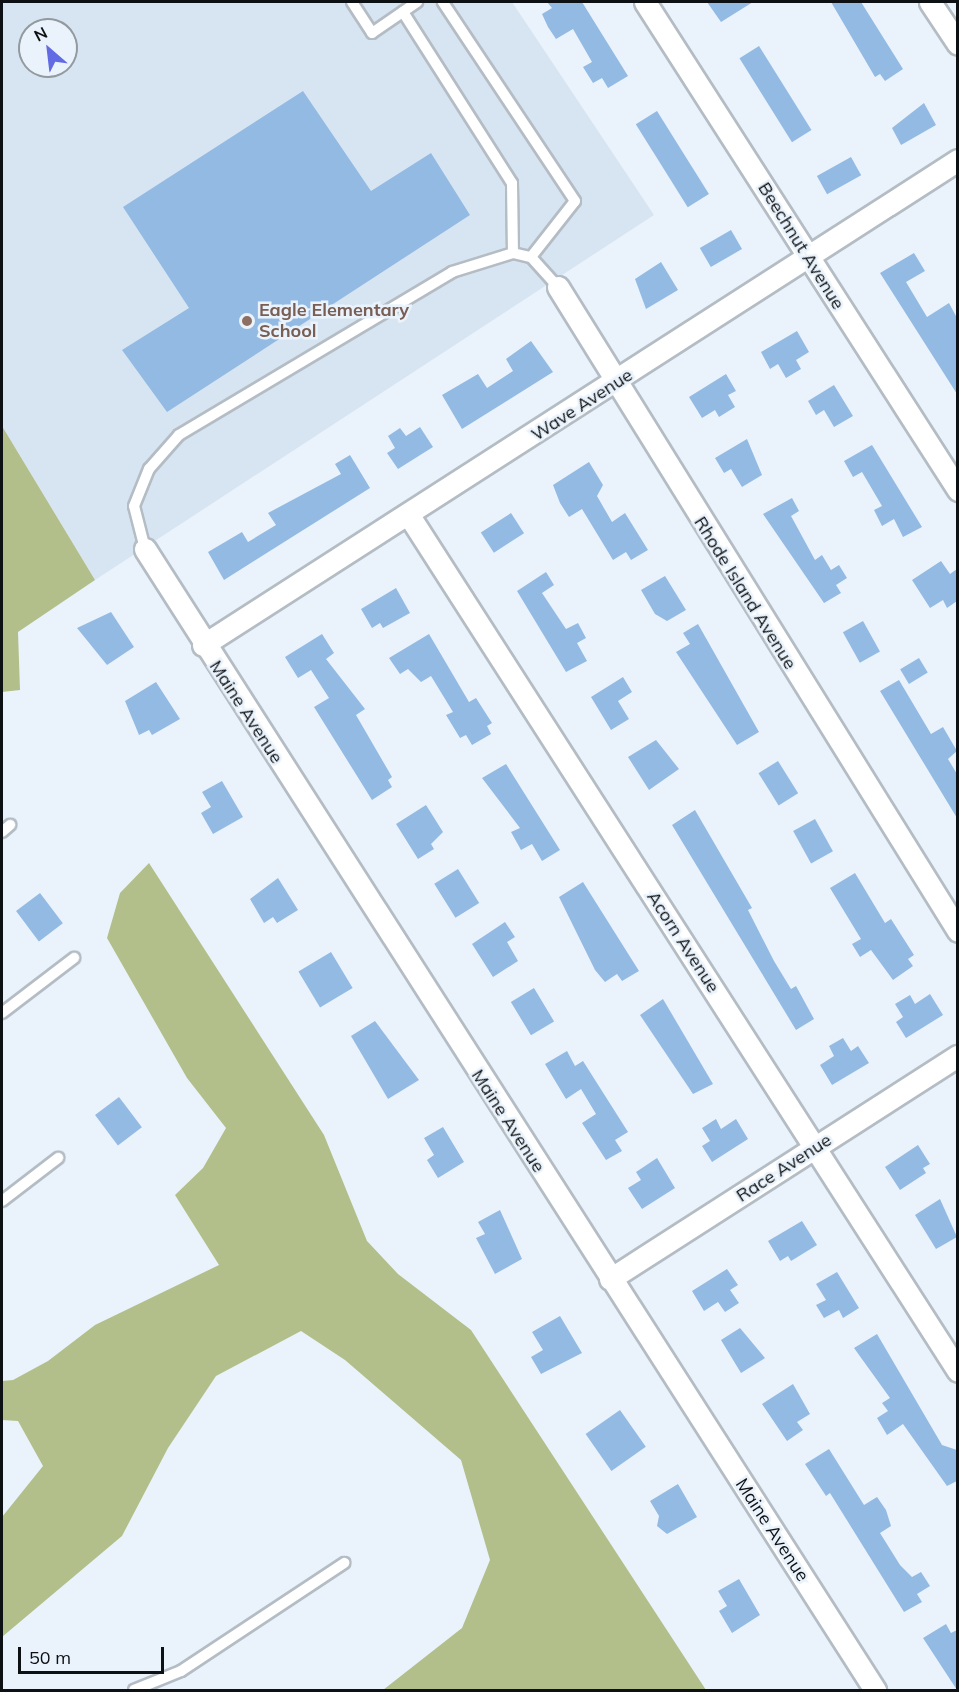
<!DOCTYPE html>
<style>
body{margin:0}
#map{position:relative;width:959px;height:1692px;overflow:hidden;background:#eaf3fc;font-family:Mulish,sans-serif}
div>[style]{position:absolute}
[style*='--x']{left:calc(var(--x)*1px);top:calc(var(--y)*1px);width:calc(var(--w)*1px);rotate:calc(var(--a)*1deg)}
.built>*{inset:0;background:#d7e5f2}
.forest>*{inset:0;background:#b3bf8a}
.building>*{inset:0;background:#93bae3;transform-origin:0 0}
.roads{filter:drop-shadow(2px 0 #b4bcc4) drop-shadow(-2px 0 #b4bcc4) drop-shadow(0 2px #b4bcc4) drop-shadow(0 -2px #b4bcc4)}
.lane>*{height:10px;margin:-5px;padding:0 5px;transform-origin:5px;border-radius:5px;background:#fff}
.street>*{height:21px;margin:-10.5px;padding:0 10.5px;transform-origin:10.5px;border-radius:10.5px;background:#fff}
.dots>*{width:16px;height:16px;translate:-50% -50%;box-sizing:border-box;border:3px solid #eaf3fc;border-radius:50%}
span{translate:-50% -50%;white-space:nowrap;text-align:center;line-height:1.15;-webkit-text-stroke:5px #eaf3fc;paint-order:stroke}
.street-label{font-size:18px;color:#0e1113}
.education-label{font-size:18px;color:#785e54;font-weight:700}
.left{translate:0 -50%;text-align:left}
.frame{position:absolute;inset:0;border:3px solid #0e1113;pointer-events:none}
.north{position:absolute;left:18px;top:18px;width:60px;height:60px;box-sizing:border-box;background:#eaf3fc;border:2px solid #92999f;border-radius:50%;rotate:332deg;font-size:16px;font-weight:700;line-height:24px;text-align:center;color:#0e1113}
.north::after{content:'';display:block;margin:auto;width:21px;height:27px;background:#626be4;clip-path:polygon(50% 0,100% 100%,50% 72%,0 100%)}
.scale{position:absolute;left:18px;top:1647px;width:146px;height:27px;box-sizing:border-box;border:3px solid #0e1113;border-top:0;padding-left:8px;font-size:18px;line-height:21px;white-space:nowrap;color:#0e1113;-webkit-text-stroke:4px #eaf3fc;paint-order:stroke}
</style>
<div id="map">
<div class="built">
<i style="clip-path:polygon(evenodd,2px 2px,512px 2px,654px 215px,95px 580px,2px 426px,2px 2px,30px 30px,66px 30px,66px 66px,30px 66px,30px 30px)"></i>
</div>
<div class="forest">
<i style="clip-path:polygon(2px 426px,95px 580px,18px 632px,20px 690px,2px 692px)"></i>
<i style="clip-path:polygon(149px 863px,324px 1135px,367px 1241px,398px 1274px,471px 1330px,706px 1690px,383px 1690px,462px 1628px,490px 1560px,461px 1460px,345px 1360px,301px 1331px,216px 1376px,168px 1448px,122px 1536px,2px 1637px,2px 1517px,43px 1466px,18px 1421px,2px 1420px,2px 1381px,13px 1380px,48px 1361px,95px 1325px,219px 1265px,175px 1195px,203px 1168px,226px 1128px,187px 1078px,107px 938px,120px 893px)"></i>
</div>
<div class="building">
<i style="clip-path:polygon(547px 2px,582px 2px,628px 76px,608px 88px,602px 78px,593px 83px,583px 67px,592px 62px,573px 29px,556px 39px,548px 27px,542px 14px,552px 8px)"></i>
<i style="clip-path:polygon(707px 2px,753px 2px,721px 22px)"></i>
<i style="clip-path:polygon(831px 2px,861px 2px,903px 69px,885px 81px,880px 74px,875px 77px)"></i>
<i style="left:759px;top:46px;width:99px;height:23px;rotate:58deg"></i>
<i style="clip-path:polygon(303px 91px,371px 191px,431px 153px,470px 215px,167px 412px,122px 350px,189px 308px,123px 207px)"></i>
<i style="clip-path:polygon(924px 103px,936px 125px,901px 145px,892px 128px)"></i>
<i style="left:657px;top:111px;width:98px;height:25px;rotate:58deg"></i>
<i style="left:851px;top:157px;width:21px;height:39px;rotate:61deg"></i>
<i style="left:731px;top:230px;width:22px;height:36px;rotate:60deg"></i>
<i style="clip-path:polygon(914px 253px,925px 271px,906px 282px,927px 317px,949px 303px,957px 318px,957px 394px,880px 273px)"></i>
<i style="clip-path:polygon(661px 262px,678px 290px,646px 309px,635px 279px)"></i>
<i style="clip-path:polygon(797px 331px,809px 352px,796px 360px,801px 369px,786px 378px,778px 364px,770px 369px,761px 352px)"></i>
<i style="clip-path:polygon(531px 341px,553px 372px,462px 429px,442px 395px,478px 374px,487px 388px,513px 371px,506px 359px)"></i>
<i style="clip-path:polygon(726px 374px,736px 391px,728px 395px,735px 407px,719px 417px,715px 410px,702px 418px,689px 397px)"></i>
<i style="clip-path:polygon(834px 385px,853px 416px,834px 427px,824px 410px,816px 415px,808px 401px)"></i>
<i style="clip-path:polygon(420px 427px,433px 447px,398px 469px,387px 453px,395px 448px,388px 436px,400px 428px,406px 436px)"></i>
<i style="clip-path:polygon(747px 439px,762px 475px,742px 487px,731px 469px,724px 473px,715px 458px)"></i>
<i style="clip-path:polygon(872px 445px,922px 527px,903px 537px,894px 519px,882px 526px,874px 510px,882px 506px,862px 472px,853px 477px,844px 461px)"></i>
<i style="clip-path:polygon(350px 455px,370px 488px,224px 580px,208px 552px,242px 532px,248px 542px,276px 525px,268px 513px,341px 474px,335px 464px)"></i>
<i style="clip-path:polygon(589px 462px,603px 485px,597px 496px,612px 522px,625px 513px,648px 550px,631px 560px,626px 552px,613px 560px,582px 509px,569px 517px,560px 503px,553px 485px)"></i>
<i style="clip-path:polygon(792px 498px,799px 511px,791px 516px,815px 560px,822px 555px,831px 570px,839px 565px,847px 578px,836px 585px,841px 593px,824px 603px,763px 514px)"></i>
<i style="left:511px;top:513px;width:24px;height:36px;rotate:57deg"></i>
<i style="clip-path:polygon(941px 561px,950px 574px,957px 569px,957px 601px,947px 608px,943px 600px,930px 608px,912px 580px)"></i>
<i style="clip-path:polygon(546px 572px,554px 585px,542px 593px,566px 629px,578px 623px,586px 638px,577px 643px,587px 661px,566px 672px,517px 591px)"></i>
<i style="clip-path:polygon(665px 576px,686px 610px,667px 621px,655px 614px,641px 590px)"></i>
<i style="clip-path:polygon(396px 588px,410px 613px,383px 628px,380px 623px,372px 628px,361px 609px)"></i>
<i style="clip-path:polygon(111px 612px,134px 647px,107px 665px,77px 628px)"></i>
<i style="left:863px;top:621px;width:35px;height:23px;rotate:61deg"></i>
<i style="clip-path:polygon(698px 624px,759px 732px,737px 745px,676px 652px,690px 644px,683px 633px)"></i>
<i style="clip-path:polygon(322px 634px,334px 653px,326px 659px,365px 709px,356px 715px,392px 777px,388px 780px,392px 787px,372px 800px,314px 707px,329px 698px,311px 670px,298px 678px,285px 657px)"></i>
<i style="clip-path:polygon(429px 634px,469px 702px,476px 698px,492px 723px,487px 726px,491px 734px,472px 745px,466px 735px,460px 738px,446px 715px,453px 712px,431px 676px,421px 682px,408px 669px,400px 674px,389px 658px)"></i>
<i style="left:919px;top:658px;width:17px;height:22px;rotate:59deg"></i>
<i style="clip-path:polygon(623px 677px,632px 692px,618px 701px,629px 719px,611px 730px,591px 697px)"></i>
<i style="clip-path:polygon(899px 680px,931px 734px,943px 727px,957px 751px,948px 759px,957px 774px,957px 818px,880px 691px)"></i>
<i style="clip-path:polygon(156px 682px,180px 719px,152px 735px,149px 730px,139px 735px,125px 701px)"></i>
<i style="clip-path:polygon(656px 740px,679px 769px,649px 790px,628px 757px)"></i>
<i style="left:778px;top:761px;width:38px;height:23px;rotate:58deg"></i>
<i style="clip-path:polygon(506px 764px,560px 850px,542px 861px,532px 844px,521px 850px,511px 832px,520px 828px,482px 778px)"></i>
<i style="clip-path:polygon(222px 781px,243px 817px,213px 834px,201px 813px,211px 807px,202px 792px)"></i>
<i style="clip-path:polygon(426px 805px,443px 832px,431px 844px,434px 849px,418px 859px,396px 824px)"></i>
<i style="clip-path:polygon(695px 810px,752px 908px,748px 910px,774px 961px,791px 989px,796px 986px,814px 1019px,796px 1030px,672px 825px)"></i>
<i style="left:815px;top:819px;width:37px;height:25px;rotate:61deg"></i>
<i style="left:458px;top:869px;width:40px;height:28px;rotate:58deg"></i>
<i style="clip-path:polygon(855px 873px,885px 923px,891px 919px,914px 955px,908px 959px,913px 966px,893px 980px,871px 950px,860px 957px,852px 944px,861px 939px,830px 888px)"></i>
<i style="clip-path:polygon(278px 878px,298px 910px,277px 923px,273px 917px,264px 923px,250px 899px)"></i>
<i style="clip-path:polygon(583px 882px,639px 971px,622px 981px,617px 974px,605px 982px,595px 970px,559px 897px)"></i>
<i style="left:40px;top:893px;width:38px;height:30px;rotate:53deg"></i>
<i style="clip-path:polygon(505px 922px,515px 937px,507px 942px,518px 961px,493px 977px,472px 944px)"></i>
<i style="left:331px;top:952px;width:42px;height:38px;rotate:59deg"></i>
<i style="left:534px;top:988px;width:39px;height:27px;rotate:59deg"></i>
<i style="clip-path:polygon(930px 994px,943px 1015px,906px 1038px,896px 1022px,903px 1017px,895px 1004px,910px 995px,915px 1004px)"></i>
<i style="clip-path:polygon(663px 999px,713px 1084px,693px 1094px,640px 1015px)"></i>
<i style="clip-path:polygon(375px 1021px,419px 1080px,388px 1099px,351px 1036px)"></i>
<i style="clip-path:polygon(843px 1038px,851px 1051px,858px 1046px,869px 1063px,832px 1085px,820px 1065px,834px 1056px,829px 1046px)"></i>
<i style="clip-path:polygon(567px 1051px,575px 1066px,583px 1061px,628px 1132px,615px 1140px,622px 1151px,606px 1160px,582px 1123px,596px 1114px,581px 1089px,566px 1099px,545px 1064px)"></i>
<i style="left:119px;top:1097px;width:38px;height:30px;rotate:53deg"></i>
<i style="clip-path:polygon(716px 1119px,721px 1129px,736px 1119px,748px 1139px,712px 1162px,702px 1146px,710px 1141px,702px 1128px)"></i>
<i style="clip-path:polygon(443px 1127px,464px 1162px,438px 1178px,427px 1160px,434px 1155px,424px 1138px)"></i>
<i style="clip-path:polygon(918px 1145px,930px 1164px,923px 1168px,926px 1173px,900px 1190px,885px 1167px)"></i>
<i style="clip-path:polygon(657px 1158px,675px 1188px,642px 1209px,628px 1188px,641px 1180px,636px 1172px)"></i>
<i style="clip-path:polygon(940px 1199px,957px 1237px,936px 1249px,915px 1215px)"></i>
<i style="clip-path:polygon(500px 1210px,522px 1259px,495px 1274px,476px 1238px,485px 1234px,478px 1222px)"></i>
<i style="clip-path:polygon(802px 1221px,817px 1245px,791px 1261px,788px 1256px,780px 1261px,768px 1241px)"></i>
<i style="clip-path:polygon(727px 1269px,738px 1285px,730px 1290px,739px 1303px,725px 1312px,718px 1302px,704px 1311px,692px 1291px)"></i>
<i style="clip-path:polygon(837px 1272px,859px 1308px,843px 1318px,839px 1310px,824px 1318px,816px 1305px,826px 1300px,816px 1284px)"></i>
<i style="clip-path:polygon(560px 1316px,582px 1353px,541px 1374px,531px 1357px,543px 1350px,532px 1332px)"></i>
<i style="clip-path:polygon(740px 1328px,765px 1358px,741px 1373px,721px 1340px)"></i>
<i style="clip-path:polygon(877px 1334px,942px 1445px,957px 1450px,957px 1481px,947px 1486px,903px 1424px,887px 1435px,877px 1418px,888px 1411px,882px 1403px,890px 1398px,854px 1348px)"></i>
<i style="clip-path:polygon(793px 1384px,810px 1414px,797px 1422px,803px 1430px,787px 1441px,762px 1404px)"></i>
<i style="left:620px;top:1410px;width:45px;height:42px;rotate:55deg"></i>
<i style="clip-path:polygon(829px 1449px,864px 1505px,877px 1497px,886px 1510px,891px 1526px,880px 1533px,900px 1565px,912px 1577px,921px 1572px,930px 1586px,917px 1594px,922px 1602px,904px 1612px,830px 1493px,826px 1496px,805px 1464px)"></i>
<i style="clip-path:polygon(678px 1484px,697px 1517px,667px 1534px,657px 1526px,659px 1516px,650px 1501px)"></i>
<i style="clip-path:polygon(739px 1579px,760px 1615px,732px 1633px,719px 1611px,727px 1606px,718px 1591px)"></i>
<i style="clip-path:polygon(946px 1624px,951px 1633px,957px 1630px,957px 1690px,923px 1638px)"></i>
</div>
<div class="roads">
<div class="lane">
<i style="--x:352;--y:2;--w:37;--a:57"></i>
<i style="--x:372;--y:33;--w:55;--a:-34.6"></i>
<i style="--x:403;--y:12;--w:203;--a:57.5"></i>
<i style="--x:512;--y:183;--w:70;--a:89.2"></i>
<i style="--x:531;--y:257;--w:40;--a:48"></i>
<i style="--x:145;--y:549;--w:44;--a:-104.3"></i>
<i style="--x:134;--y:506;--w:40;--a:-68"></i>
<i style="--x:149;--y:469;--w:45;--a:-48.6"></i>
<i style="--x:179;--y:435;--w:318;--a:-30.8"></i>
<i style="--x:452;--y:272;--w:64;--a:-17.3"></i>
<i style="--x:513;--y:253;--w:18;--a:13"></i>
<i style="--x:531;--y:257;--w:71;--a:-51.8"></i>
<i style="--x:575;--y:201;--w:239;--a:-123.6"></i>
<i style="--x:2;--y:832;--w:11;--a:-41"></i>
<i style="--x:2;--y:1013;--w:91;--a:-37.4"></i>
<i style="--x:2;--y:1201;--w:71;--a:-37.5"></i>
<i style="--x:134;--y:1690;--w:51;--a:-22"></i>
<i style="--x:181;--y:1671;--w:196;--a:-33.5"></i>
</div>
<div class="street">
<i style="--x:645;--y:2;--w:580;--a:57.32"></i>
<i style="--x:930;--y:2;--w:50;--a:56.3"></i>
<i style="--x:558;--y:287;--w:758;--a:58.15"></i>
<i style="--x:408;--y:514;--w:1018;--a:57.31"></i>
<i style="--x:145;--y:549;--w:1355;--a:57.39"></i>
<i style="--x:203;--y:645;--w:897;--a:-32.72"></i>
<i style="--x:610;--y:1279;--w:413;--a:-32.7"></i>
</div>
</div>
<div class="dots">
<i style="left:247px;top:321px;background:#8d6e63"></i>
</div>
<div class="street-label">
<span style="left:801px;top:246px;rotate:58deg">Beechnut Avenue</span>
<span style="left:582px;top:405px;rotate:-33deg">Wave Avenue</span>
<span style="left:745px;top:593px;rotate:58deg">Rhode Island Avenue</span>
<span style="left:246px;top:712px;rotate:57deg">Maine Avenue</span>
<span style="left:683px;top:942px;rotate:57deg">Acorn Avenue</span>
<span style="left:508px;top:1121px;rotate:57deg">Maine Avenue</span>
<span style="left:784px;top:1168px;rotate:-33deg">Race Avenue</span>
<span style="left:772px;top:1530px;rotate:57deg">Maine Avenue</span>
</div>
<div class="education-label">
<span class="left" style="left:259px;top:321px">Eagle Elementary<br>School</span>
</div>
<div class="frame"></div>
<div class="north">N</div>
<div class="scale">50 m</div>
</div>
